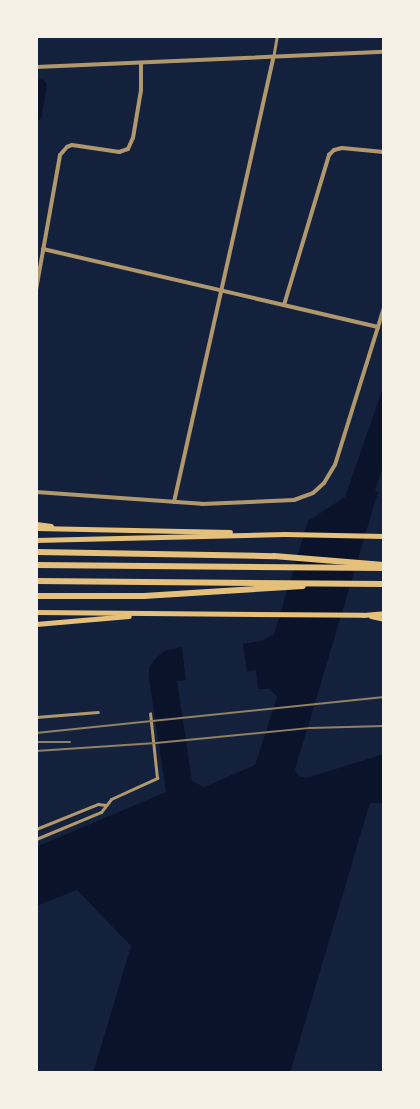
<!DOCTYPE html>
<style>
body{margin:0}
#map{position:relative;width:420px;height:1109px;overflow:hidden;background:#14213d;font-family:Raleway,sans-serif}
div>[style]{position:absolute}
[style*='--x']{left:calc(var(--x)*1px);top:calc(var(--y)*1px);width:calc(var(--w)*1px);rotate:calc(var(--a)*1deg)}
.water>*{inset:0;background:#0b132b}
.river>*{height:12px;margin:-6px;padding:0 6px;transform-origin:6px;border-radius:6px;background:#0b132b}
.minor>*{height:3px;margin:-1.5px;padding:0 1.5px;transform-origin:1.5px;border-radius:1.5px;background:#b1986c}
.tertiary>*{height:4px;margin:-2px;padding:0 2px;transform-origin:2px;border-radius:2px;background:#b1986c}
.trunk>*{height:5px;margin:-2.5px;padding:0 2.5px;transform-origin:2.5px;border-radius:2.5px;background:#e5c07b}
.motorway>*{height:5.5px;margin:-2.75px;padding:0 2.75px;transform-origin:2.75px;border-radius:2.75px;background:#e5c07b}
.rail>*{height:2px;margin:-1px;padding:0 1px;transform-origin:1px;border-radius:1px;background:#918062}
span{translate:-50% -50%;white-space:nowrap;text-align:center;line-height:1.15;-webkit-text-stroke:4px #f6f1e7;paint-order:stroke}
.frame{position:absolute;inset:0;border:38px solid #f6f1e7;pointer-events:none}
</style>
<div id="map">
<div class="water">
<i style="clip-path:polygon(384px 385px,384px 464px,375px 491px,378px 492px,295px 770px,299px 776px,306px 778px,384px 754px,384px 803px,371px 803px,369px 806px,290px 1073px,93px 1073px,131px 946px,77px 890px,36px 906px,36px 847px,166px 792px,149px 679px,149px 668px,154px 660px,164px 651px,182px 647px,186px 680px,177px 681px,192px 781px,204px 787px,255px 765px,277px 697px,270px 689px,258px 689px,256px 670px,247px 672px,243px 644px,261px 641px,274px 634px,308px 521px,345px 497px)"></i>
</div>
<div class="river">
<i style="--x:36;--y:115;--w:30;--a:-81"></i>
</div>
<div class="minor">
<i style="--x:273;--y:58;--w:22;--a:-80"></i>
<i style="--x:36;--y:717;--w:62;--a:-4.6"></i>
<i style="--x:36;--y:829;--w:67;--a:-22"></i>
<i style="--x:98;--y:804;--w:8;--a:7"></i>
<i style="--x:36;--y:839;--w:70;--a:-22.6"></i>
<i style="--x:101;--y:812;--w:16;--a:-52"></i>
<i style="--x:111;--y:799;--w:51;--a:-24.5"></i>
<i style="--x:157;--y:778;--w:65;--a:-96.1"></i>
</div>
<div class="tertiary">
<i style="--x:36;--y:67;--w:348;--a:-2.5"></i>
<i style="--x:43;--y:249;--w:344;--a:13.1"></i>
<i style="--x:36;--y:290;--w:137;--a:-79.9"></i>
<i style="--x:60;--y:155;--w:11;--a:-49"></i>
<i style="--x:67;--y:147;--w:5;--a:-22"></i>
<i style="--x:72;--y:145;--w:48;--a:8.5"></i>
<i style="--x:119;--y:152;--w:9;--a:-18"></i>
<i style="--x:128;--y:149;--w:12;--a:-66"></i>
<i style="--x:133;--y:138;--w:49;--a:-80.5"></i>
<i style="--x:141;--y:90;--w:27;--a:-90"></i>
<i style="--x:284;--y:305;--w:157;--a:-73.3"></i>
<i style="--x:329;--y:155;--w:7;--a:-45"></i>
<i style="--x:334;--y:150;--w:8;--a:-14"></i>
<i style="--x:342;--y:148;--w:42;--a:5.4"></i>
<i style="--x:36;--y:492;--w:166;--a:4.1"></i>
<i style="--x:202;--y:504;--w:92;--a:-2.5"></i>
<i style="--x:294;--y:500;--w:20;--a:-20"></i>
<i style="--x:313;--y:493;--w:15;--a:-42"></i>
<i style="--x:324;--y:483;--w:21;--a:-59"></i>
<i style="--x:335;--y:465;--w:164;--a:-72.7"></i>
<i style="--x:174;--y:502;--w:455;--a:-77.4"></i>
</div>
<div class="trunk">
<i style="--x:36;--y:524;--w:15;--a:8"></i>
<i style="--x:36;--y:528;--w:194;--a:1.2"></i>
<i style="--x:36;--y:540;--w:249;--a:-1.4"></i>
<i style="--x:285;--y:534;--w:99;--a:1.2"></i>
<i style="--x:36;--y:612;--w:327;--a:0.5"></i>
<i style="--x:363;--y:615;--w:21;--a:-5"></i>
<i style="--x:371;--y:616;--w:13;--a:13"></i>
<i style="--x:36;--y:624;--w:93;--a:-4.9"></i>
</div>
<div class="motorway">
<i style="--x:36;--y:552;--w:238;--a:1"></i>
<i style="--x:274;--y:556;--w:110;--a:4.7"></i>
<i style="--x:36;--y:565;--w:348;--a:0.5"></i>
<i style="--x:36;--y:581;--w:348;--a:0.5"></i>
<i style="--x:36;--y:596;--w:108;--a:0"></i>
<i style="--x:144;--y:596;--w:159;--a:-3.6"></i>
</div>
<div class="rail">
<i style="--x:36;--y:733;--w:350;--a:-5.9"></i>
<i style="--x:36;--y:742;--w:34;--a:0"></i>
<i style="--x:36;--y:751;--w:120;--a:-3.8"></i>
<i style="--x:156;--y:743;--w:155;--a:-5.6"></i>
<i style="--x:310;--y:728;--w:74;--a:-1.5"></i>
</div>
<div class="frame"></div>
</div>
